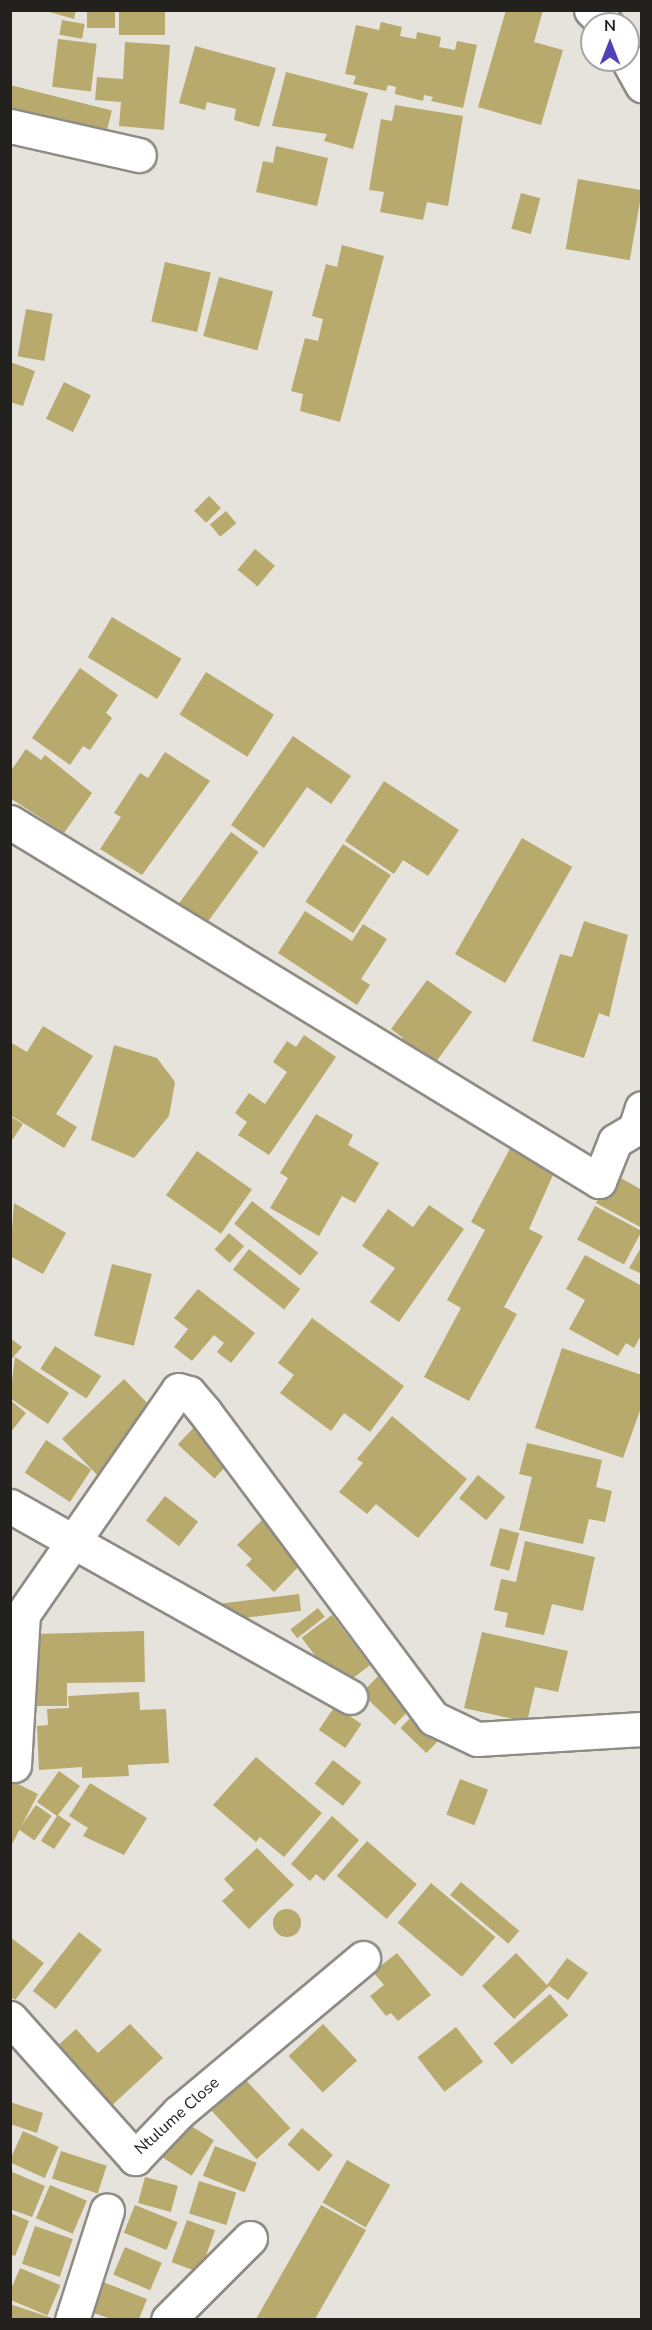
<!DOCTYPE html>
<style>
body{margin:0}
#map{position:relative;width:652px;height:2330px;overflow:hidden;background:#e5e3db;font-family:"Nunito Sans",sans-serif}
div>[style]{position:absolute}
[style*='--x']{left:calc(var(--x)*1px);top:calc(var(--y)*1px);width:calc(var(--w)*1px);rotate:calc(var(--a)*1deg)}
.building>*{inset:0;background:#b8a96d;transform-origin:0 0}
.round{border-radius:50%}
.roads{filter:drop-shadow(2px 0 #8e8c84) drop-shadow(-2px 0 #8e8c84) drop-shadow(0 2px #8e8c84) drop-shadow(0 -2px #8e8c84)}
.minor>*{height:33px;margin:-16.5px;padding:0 16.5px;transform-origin:16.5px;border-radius:16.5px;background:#fff}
span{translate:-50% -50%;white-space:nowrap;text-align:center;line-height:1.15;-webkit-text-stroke:4.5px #fff;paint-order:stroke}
.street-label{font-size:16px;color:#22211e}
.frame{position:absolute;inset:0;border:12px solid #22211e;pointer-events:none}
.north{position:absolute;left:580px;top:12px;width:60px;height:60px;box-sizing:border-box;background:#fff;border:2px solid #a7a6a5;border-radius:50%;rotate:0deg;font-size:16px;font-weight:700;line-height:24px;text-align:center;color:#22211e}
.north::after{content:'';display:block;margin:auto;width:21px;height:27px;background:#4f42b9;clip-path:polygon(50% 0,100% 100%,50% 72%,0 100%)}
</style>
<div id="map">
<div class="building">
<i style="clip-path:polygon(43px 10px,76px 10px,74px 19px)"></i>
<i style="left:87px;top:10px;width:28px;height:18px"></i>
<i style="left:119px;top:10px;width:46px;height:25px"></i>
<i style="clip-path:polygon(506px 10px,543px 10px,534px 42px,563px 50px,541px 125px,478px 107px)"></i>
<i style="left:62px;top:20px;width:23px;height:15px;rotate:10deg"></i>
<i style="clip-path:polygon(381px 22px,402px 27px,400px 36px,416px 39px,417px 32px,441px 37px,439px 47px,455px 50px,457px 41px,477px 45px,463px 108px,431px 101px,433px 97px,424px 95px,423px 101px,395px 94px,396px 87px,388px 85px,386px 91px,353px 84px,356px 76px,345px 74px,356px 25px,379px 30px)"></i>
<i style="left:58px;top:39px;width:39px;height:48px;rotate:7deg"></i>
<i style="clip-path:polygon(125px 42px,170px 45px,164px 130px,119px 126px,121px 102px,95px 100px,97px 77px,123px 79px)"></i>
<i style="clip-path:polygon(195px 46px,276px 68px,259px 127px,234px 120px,236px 109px,207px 102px,205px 110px,179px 103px)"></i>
<i style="clip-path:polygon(286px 72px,368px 93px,353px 149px,324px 141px,327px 134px,272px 126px)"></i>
<i style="left:10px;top:85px;width:105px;height:29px;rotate:14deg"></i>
<i style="clip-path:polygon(395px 105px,463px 116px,448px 206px,427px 202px,423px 220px,380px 212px,384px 192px,369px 190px,381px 119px,392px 121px)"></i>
<i style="clip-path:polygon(276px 146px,328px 158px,317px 206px,256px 192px,263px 161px,273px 163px)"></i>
<i style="left:578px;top:179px;width:65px;height:71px;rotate:10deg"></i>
<i style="left:521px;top:193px;width:20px;height:37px;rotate:15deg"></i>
<i style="clip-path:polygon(342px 245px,384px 256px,340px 422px,300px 411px,303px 394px,291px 391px,305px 338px,318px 341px,323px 319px,312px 316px,326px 264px,337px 267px)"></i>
<i style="left:165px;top:262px;width:47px;height:61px;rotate:13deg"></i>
<i style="left:219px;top:277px;width:56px;height:61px;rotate:15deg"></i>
<i style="left:26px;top:309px;width:27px;height:48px;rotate:10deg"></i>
<i style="clip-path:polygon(10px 362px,35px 371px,23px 406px,10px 402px)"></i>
<i style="left:64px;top:382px;width:30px;height:41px;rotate:26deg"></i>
<i style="left:209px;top:496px;width:17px;height:21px;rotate:45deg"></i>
<i style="left:226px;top:511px;width:16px;height:21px;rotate:50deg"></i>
<i style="left:255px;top:549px;width:26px;height:27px;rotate:40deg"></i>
<i style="left:112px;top:617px;width:81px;height:47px;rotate:31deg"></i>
<i style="clip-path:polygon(80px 668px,118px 695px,106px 713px,112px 718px,90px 750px,83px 746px,70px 765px,32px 738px)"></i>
<i style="left:206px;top:672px;width:80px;height:50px;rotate:32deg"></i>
<i style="clip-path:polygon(293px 736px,351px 776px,331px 804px,307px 787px,264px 848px,231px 825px)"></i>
<i style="clip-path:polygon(26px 749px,41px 760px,45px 755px,92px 793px,64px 833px,10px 798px,10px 772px)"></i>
<i style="clip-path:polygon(165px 752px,210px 781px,142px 875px,100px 849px,121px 817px,114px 813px,140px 773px,148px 778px)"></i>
<i style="clip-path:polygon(384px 781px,459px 830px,428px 876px,403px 860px,394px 874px,345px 841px)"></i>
<i style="left:231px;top:832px;width:34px;height:95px;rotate:36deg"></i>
<i style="left:522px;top:838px;width:58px;height:134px;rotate:30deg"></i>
<i style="left:343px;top:844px;width:57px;height:69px;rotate:33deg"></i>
<i style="clip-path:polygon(305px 911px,352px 941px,363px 924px,387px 939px,361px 979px,370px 985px,357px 1005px,278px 953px)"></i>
<i style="clip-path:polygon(584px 921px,628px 935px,609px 1017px,599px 1013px,584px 1058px,532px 1041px,560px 954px,572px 957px)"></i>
<i style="clip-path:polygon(427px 980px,472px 1012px,436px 1062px,423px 1052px,414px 1064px,394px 1050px,403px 1038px,391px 1029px)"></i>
<i style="clip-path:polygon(43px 1026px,93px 1056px,56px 1114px,77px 1127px,64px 1148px,10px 1115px,10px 1042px,27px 1052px)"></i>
<i style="clip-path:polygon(304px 1035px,336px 1057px,269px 1155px,238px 1135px,247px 1122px,235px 1113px,249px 1093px,265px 1104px,287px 1072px,273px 1062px,287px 1041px,296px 1047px)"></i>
<i style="clip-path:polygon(114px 1045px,157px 1058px,175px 1082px,169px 1116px,134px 1158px,91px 1140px)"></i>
<i style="clip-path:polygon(316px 1114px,353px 1135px,348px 1145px,379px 1163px,355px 1203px,342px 1196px,319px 1236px,270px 1208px,288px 1178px,280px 1173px)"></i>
<i style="clip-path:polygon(10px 1116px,23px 1124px,10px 1143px)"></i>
<i style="clip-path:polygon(512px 1145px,556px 1168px,529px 1229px,543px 1236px,504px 1307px,517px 1314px,469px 1401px,424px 1377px,461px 1308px,447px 1300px,485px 1230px,471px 1222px)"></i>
<i style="left:197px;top:1151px;width:67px;height:54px;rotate:35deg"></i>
<i style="clip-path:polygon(612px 1173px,642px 1190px,642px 1228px,596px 1203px)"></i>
<i style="left:252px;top:1201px;width:84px;height:29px;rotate:38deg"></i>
<i style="clip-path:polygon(14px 1203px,66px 1233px,43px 1274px,10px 1256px)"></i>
<i style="clip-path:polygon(429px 1205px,464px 1229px,399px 1322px,370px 1302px,395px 1268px,362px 1246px,388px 1209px,413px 1227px)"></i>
<i style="left:595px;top:1206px;width:53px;height:38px;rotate:28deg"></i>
<i style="left:229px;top:1233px;width:20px;height:22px;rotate:41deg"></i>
<i style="clip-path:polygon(642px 1246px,642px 1274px,629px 1268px)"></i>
<i style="left:249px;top:1249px;width:65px;height:26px;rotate:38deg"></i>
<i style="clip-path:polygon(585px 1255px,642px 1286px,642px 1334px,634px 1348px,626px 1343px,618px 1356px,569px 1329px,585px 1300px,566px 1289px)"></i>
<i style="left:112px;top:1264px;width:41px;height:74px;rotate:14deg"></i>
<i style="clip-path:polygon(198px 1289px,255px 1333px,231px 1363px,217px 1352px,224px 1343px,214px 1335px,192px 1361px,174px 1347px,188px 1329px,174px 1318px)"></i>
<i style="clip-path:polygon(312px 1318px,404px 1386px,370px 1432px,344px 1413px,331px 1431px,280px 1393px,294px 1375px,278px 1363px)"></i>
<i style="clip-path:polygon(10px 1338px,22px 1347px,10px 1361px)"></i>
<i style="left:55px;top:1346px;width:55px;height:27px;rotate:33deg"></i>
<i style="clip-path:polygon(562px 1348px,642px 1375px,642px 1405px,623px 1458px,535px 1428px)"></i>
<i style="clip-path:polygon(15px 1357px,69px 1393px,48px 1424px,10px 1398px)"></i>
<i style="left:124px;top:1379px;width:50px;height:86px;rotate:46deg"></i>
<i style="clip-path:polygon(10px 1400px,26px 1413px,10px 1433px)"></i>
<i style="clip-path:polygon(392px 1416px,467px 1479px,418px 1538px,376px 1504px,367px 1514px,339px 1492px,363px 1463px,357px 1459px)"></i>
<i style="left:197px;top:1424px;width:50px;height:28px;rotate:43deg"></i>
<i style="left:46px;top:1440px;width:54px;height:39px;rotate:33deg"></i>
<i style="clip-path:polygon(527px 1443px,602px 1460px,596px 1487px,612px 1491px,605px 1522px,589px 1519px,583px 1544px,519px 1530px,532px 1477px,519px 1474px)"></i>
<i style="left:478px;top:1475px;width:35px;height:30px;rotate:39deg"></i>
<i style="left:165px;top:1496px;width:42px;height:31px;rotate:38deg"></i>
<i style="clip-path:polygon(263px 1519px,306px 1559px,274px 1592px,246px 1565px,252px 1559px,237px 1545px)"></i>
<i style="left:500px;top:1528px;width:20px;height:39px;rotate:15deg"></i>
<i style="clip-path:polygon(525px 1541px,595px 1557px,583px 1611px,552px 1604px,544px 1635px,505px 1627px,508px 1613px,494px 1610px,501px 1579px,516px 1582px)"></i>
<i style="left:299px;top:1594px;width:17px;height:80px;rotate:83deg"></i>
<i style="left:318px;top:1608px;width:11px;height:35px;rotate:52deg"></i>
<i style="left:332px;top:1615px;width:63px;height:38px;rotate:53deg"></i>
<i style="clip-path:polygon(144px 1631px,145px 1682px,67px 1683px,67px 1706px,37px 1706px,36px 1634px)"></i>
<i style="clip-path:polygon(482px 1632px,568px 1651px,558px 1692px,535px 1687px,527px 1722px,464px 1708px)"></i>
<i style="left:381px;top:1673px;width:46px;height:28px;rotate:44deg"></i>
<i style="clip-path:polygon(139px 1692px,140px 1710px,166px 1709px,169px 1763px,128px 1765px,129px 1776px,82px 1778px,82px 1767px,39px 1770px,37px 1726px,48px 1725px,47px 1709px,69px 1708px,68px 1696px)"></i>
<i style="left:335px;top:1706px;width:32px;height:29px;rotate:34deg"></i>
<i style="left:413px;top:1715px;width:36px;height:18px;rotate:44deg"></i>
<i style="clip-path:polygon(256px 1757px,322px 1813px,284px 1857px,260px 1837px,256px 1842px,213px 1805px)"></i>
<i style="left:333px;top:1760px;width:36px;height:30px;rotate:38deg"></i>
<i style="clip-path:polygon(59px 1771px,80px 1786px,58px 1815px,71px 1824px,54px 1849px,41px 1841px,57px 1816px,37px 1802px)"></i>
<i style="left:460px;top:1779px;width:30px;height:38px;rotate:21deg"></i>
<i style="clip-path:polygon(10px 1780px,38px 1794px,10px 1848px)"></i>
<i style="clip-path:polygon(90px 1783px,147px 1818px,124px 1855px,83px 1836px,88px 1828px,69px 1816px)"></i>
<i style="left:36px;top:1805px;width:19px;height:30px;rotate:35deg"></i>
<i style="clip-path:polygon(332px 1816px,359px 1840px,324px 1881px,316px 1874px,310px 1881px,291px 1864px)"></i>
<i style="left:367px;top:1841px;width:66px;height:46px;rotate:41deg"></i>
<i style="clip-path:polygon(257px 1848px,294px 1885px,249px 1929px,222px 1901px,234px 1890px,224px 1879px)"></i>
<i style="left:461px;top:1882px;width:76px;height:17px;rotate:40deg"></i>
<i style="left:431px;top:1883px;width:84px;height:52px;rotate:40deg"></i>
<i class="round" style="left:273px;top:1909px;width:28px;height:28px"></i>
<i style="left:79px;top:1932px;width:29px;height:75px;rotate:38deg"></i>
<i style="clip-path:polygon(10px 1937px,44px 1963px,15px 2000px,10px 1996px)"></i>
<i style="clip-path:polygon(397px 1953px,431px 1995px,398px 2021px,391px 2013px,386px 2016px,370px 1996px,384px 1985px,373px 1972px)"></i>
<i style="clip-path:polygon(516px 1953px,547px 1985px,567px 1958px,588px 1973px,568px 2000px,549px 1986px,514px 2019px,482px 1986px)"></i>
<i style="left:550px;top:1994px;width:28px;height:75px;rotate:49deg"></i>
<i style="clip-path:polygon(130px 2024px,163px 2058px,108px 2109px,53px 2050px,76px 2029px,98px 2053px)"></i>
<i style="left:323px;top:2024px;width:50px;height:47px;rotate:47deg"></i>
<i style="left:456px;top:2027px;width:44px;height:49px;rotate:52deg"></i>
<i style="left:242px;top:2076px;width:71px;height:46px;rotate:47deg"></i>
<i style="clip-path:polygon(10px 2102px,43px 2113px,37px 2133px,10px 2124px)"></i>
<i style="left:180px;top:2119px;width:40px;height:42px;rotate:32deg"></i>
<i style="left:302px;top:2128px;width:41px;height:22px;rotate:41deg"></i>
<i style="left:23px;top:2131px;width:39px;height:34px;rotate:24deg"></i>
<i style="left:215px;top:2146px;width:45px;height:32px;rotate:22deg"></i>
<i style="left:61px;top:2151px;width:48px;height:29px;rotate:18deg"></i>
<i style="left:347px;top:2160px;width:50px;height:49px;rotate:30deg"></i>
<i style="clip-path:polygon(10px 2171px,45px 2186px,32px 2217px,10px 2209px)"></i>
<i style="left:145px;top:2177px;width:34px;height:27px;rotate:15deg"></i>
<i style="left:199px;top:2181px;width:39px;height:34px;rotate:17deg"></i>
<i style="left:50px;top:2185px;width:40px;height:36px;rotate:23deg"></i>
<i style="left:135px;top:2205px;width:46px;height:30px;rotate:22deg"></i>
<i style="clip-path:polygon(321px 2205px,366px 2230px,315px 2319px,256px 2319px)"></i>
<i style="clip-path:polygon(10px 2213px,29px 2221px,15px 2256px,10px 2254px)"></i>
<i style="left:187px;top:2220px;width:30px;height:45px;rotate:20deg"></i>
<i style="left:35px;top:2226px;width:40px;height:40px;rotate:19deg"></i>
<i style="left:125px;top:2247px;width:40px;height:30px;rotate:23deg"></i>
<i style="left:20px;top:2268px;width:44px;height:33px;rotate:23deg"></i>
<i style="clip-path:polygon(103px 2282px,147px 2299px,139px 2319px,111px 2319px,91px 2312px)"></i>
<i style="clip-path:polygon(10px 2304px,55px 2319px,10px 2319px)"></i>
</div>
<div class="roads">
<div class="minor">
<i style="--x:591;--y:10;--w:21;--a:43"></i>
<i style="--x:628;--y:60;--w:29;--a:61"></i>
<i style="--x:10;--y:126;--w:132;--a:12.7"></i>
<i style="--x:10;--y:822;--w:690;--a:31.36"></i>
<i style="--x:599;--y:1181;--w:43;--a:-68.2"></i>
<i style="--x:615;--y:1141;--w:23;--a:-31"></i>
<i style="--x:635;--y:1129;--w:22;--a:-72"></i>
<i style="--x:10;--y:1506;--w:390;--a:29.3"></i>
<i style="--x:14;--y:1765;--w:151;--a:-86.6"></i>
<i style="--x:23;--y:1614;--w:272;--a:-55.3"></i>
<i style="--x:178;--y:1390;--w:11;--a:15"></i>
<i style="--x:189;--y:1393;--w:25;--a:50"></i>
<i style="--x:205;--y:1412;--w:382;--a:53.3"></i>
<i style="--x:433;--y:1718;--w:49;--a:25.5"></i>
<i style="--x:477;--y:1739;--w:165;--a:-3.5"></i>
<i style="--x:10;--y:2018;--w:188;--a:48.2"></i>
<i style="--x:135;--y:2158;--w:64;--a:-46.3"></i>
<i style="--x:179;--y:2112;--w:240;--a:-39.9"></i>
<i style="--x:72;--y:2320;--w:115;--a:-72.3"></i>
<i style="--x:168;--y:2320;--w:116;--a:-45"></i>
</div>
</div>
<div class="street-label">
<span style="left:177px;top:2116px;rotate:-42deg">Ntulume Close</span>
</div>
<div class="frame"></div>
<div class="north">N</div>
</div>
